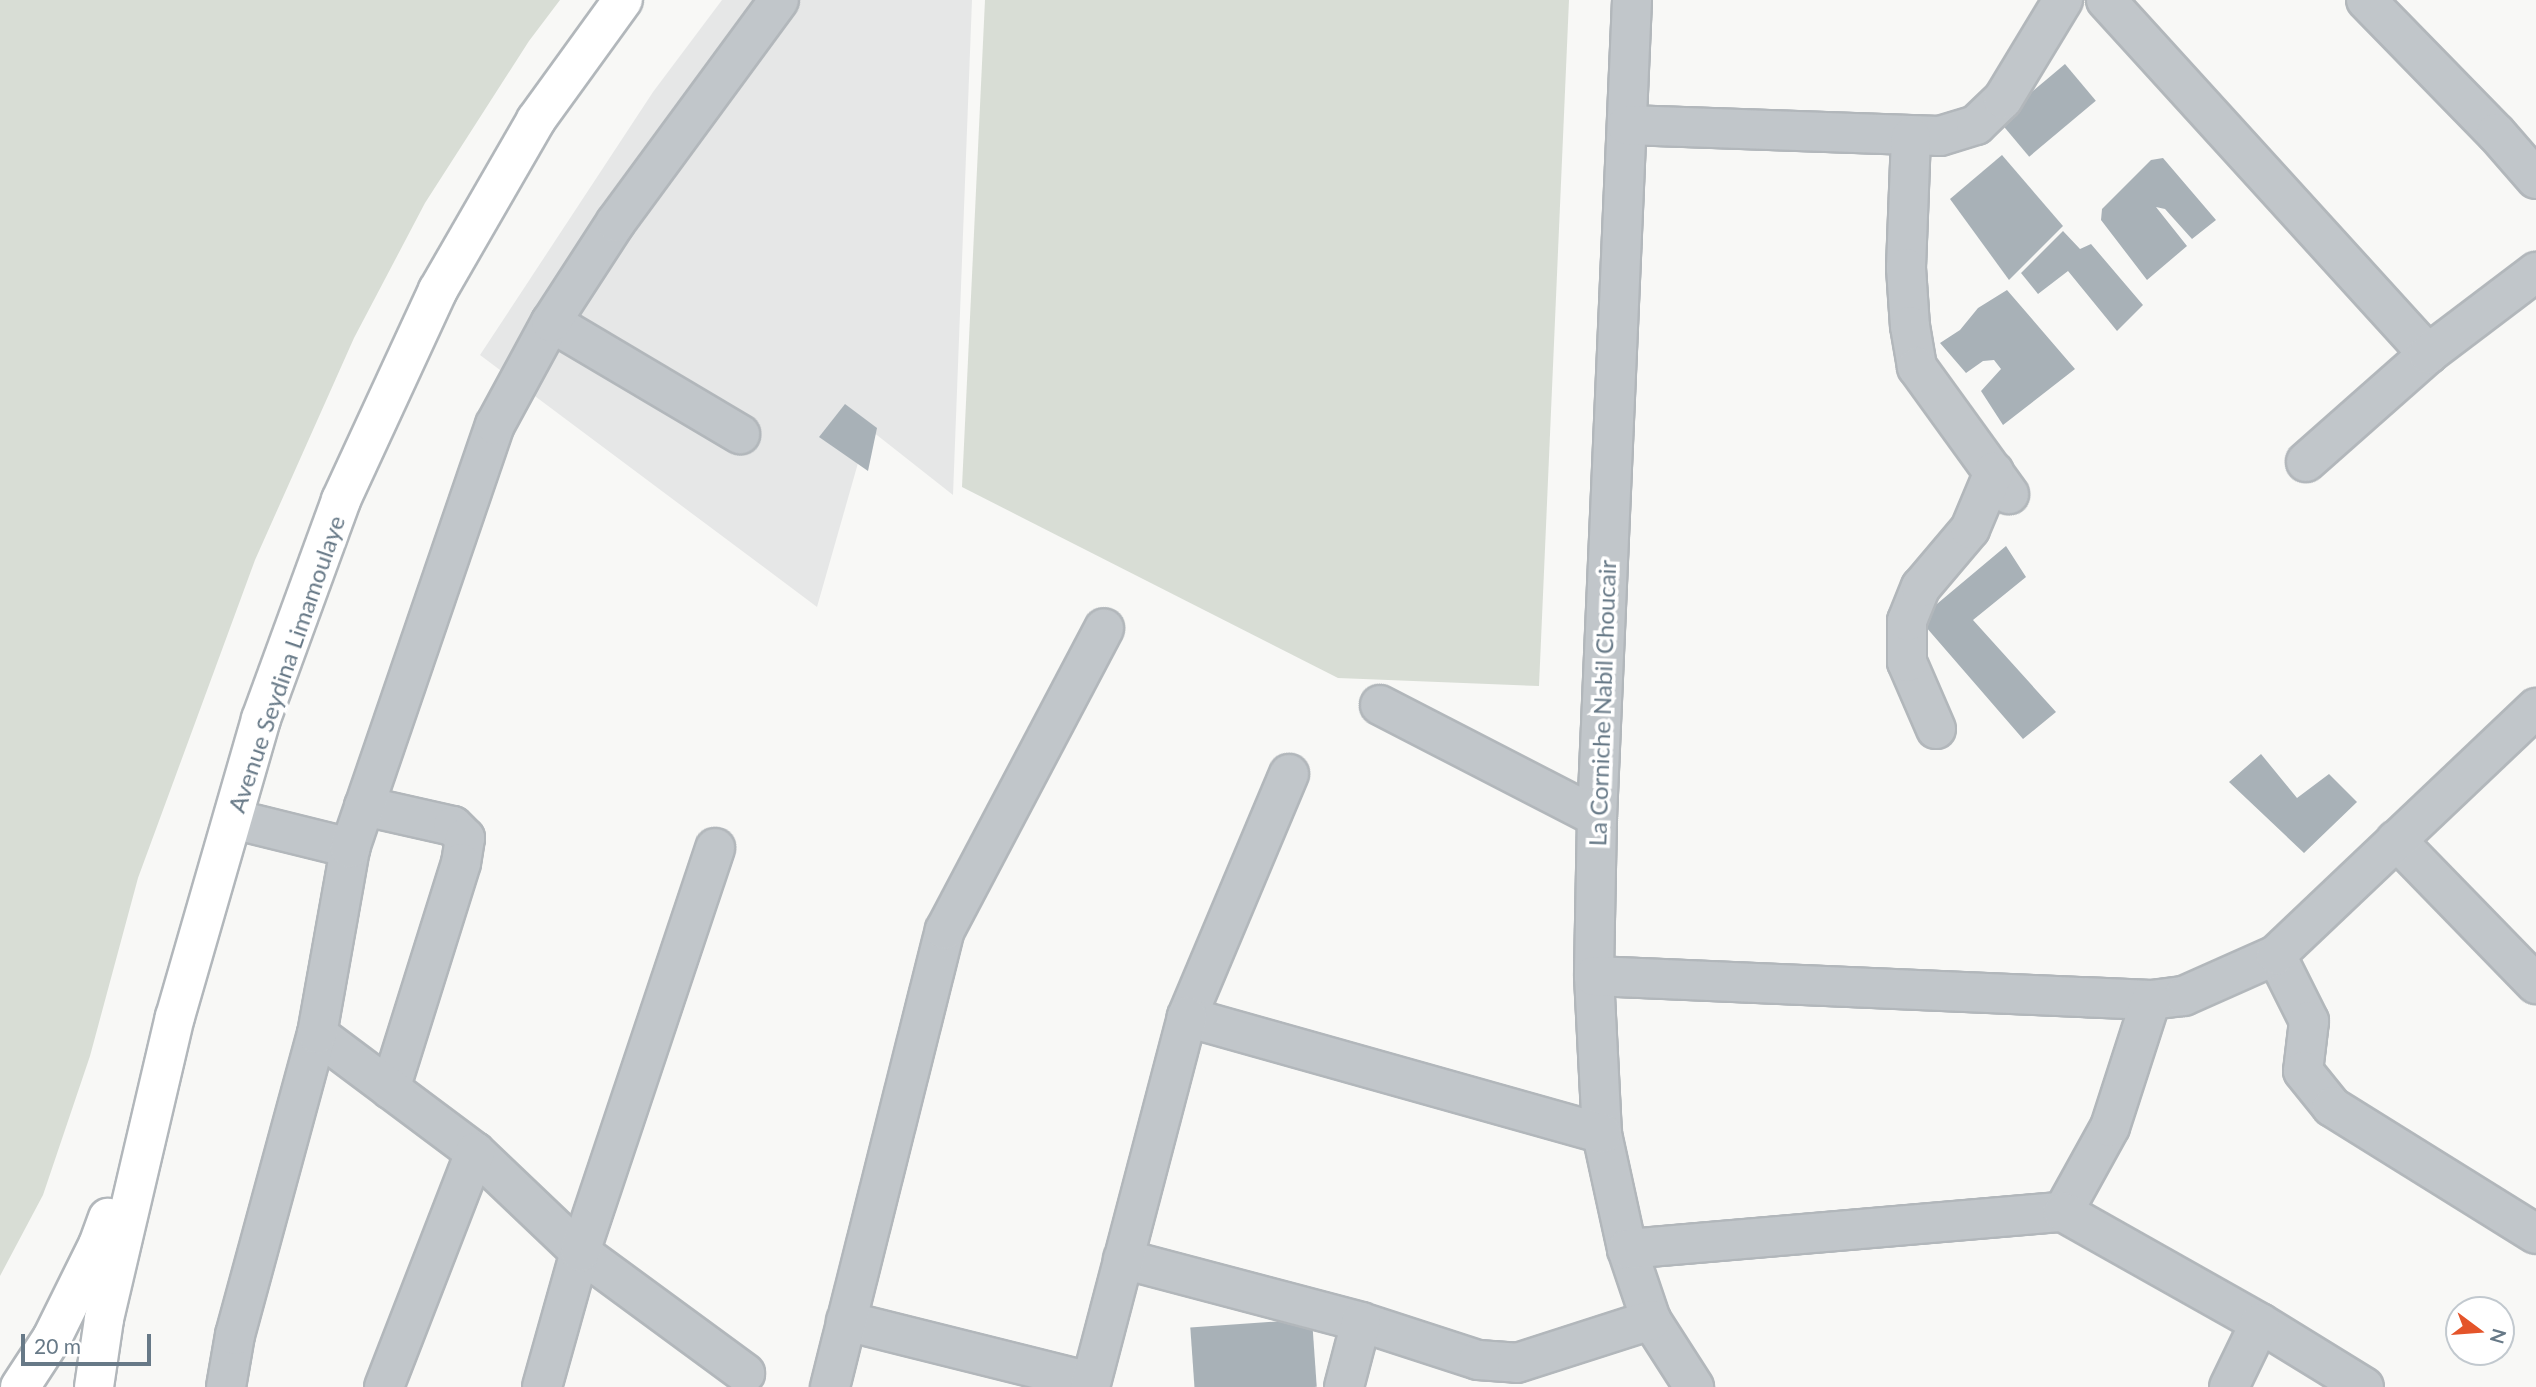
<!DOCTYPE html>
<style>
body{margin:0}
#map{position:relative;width:2536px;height:1387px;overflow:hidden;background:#f8f8f6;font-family:Lato,sans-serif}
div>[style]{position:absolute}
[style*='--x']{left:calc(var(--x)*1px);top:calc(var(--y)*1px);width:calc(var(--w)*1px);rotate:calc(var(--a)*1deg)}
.built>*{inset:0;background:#e6e7e7}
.green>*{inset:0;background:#d8ddd5}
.building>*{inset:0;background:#a8b1b7;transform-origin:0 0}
.roads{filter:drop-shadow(2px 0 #b2b7bb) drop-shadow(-2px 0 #b2b7bb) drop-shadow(0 2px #b2b7bb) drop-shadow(0 -2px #b2b7bb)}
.minor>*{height:38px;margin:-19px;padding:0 19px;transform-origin:19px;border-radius:19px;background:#c1c6ca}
.highway>*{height:38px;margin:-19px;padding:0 19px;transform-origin:19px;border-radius:19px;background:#fff}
span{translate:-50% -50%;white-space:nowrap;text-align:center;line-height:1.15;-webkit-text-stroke:7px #fff;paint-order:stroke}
.street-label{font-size:24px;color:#677987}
.north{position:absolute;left:2445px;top:1296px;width:70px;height:70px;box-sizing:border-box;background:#fff;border:2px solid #c2c9cf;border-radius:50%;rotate:106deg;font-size:19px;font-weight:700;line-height:28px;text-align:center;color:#677987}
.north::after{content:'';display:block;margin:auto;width:24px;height:32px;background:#e4542a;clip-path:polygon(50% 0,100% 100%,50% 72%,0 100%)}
.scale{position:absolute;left:21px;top:1334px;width:130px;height:32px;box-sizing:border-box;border:4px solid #677987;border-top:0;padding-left:9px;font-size:21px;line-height:24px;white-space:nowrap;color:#677987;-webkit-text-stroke:5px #fff;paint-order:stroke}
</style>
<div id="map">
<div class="built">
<i style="clip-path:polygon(722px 0,972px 0,953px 495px,868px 428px,817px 607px,480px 355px,653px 92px)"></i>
</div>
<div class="green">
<i style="clip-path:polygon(0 0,560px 0,529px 41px,425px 203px,354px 338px,255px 560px,138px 878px,90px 1056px,43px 1195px,0 1276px)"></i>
<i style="clip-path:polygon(985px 0,1569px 0,1539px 686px,1338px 678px,962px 487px)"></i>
</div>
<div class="building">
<i style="left:2065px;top:64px;width:48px;height:87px;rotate:50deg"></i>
<i style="clip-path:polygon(2002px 155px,2063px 226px,2009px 280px,1950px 199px)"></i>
<i style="clip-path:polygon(2163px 158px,2216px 220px,2192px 239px,2165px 209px,2156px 207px,2187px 246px,2147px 280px,2101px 220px,2102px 209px,2151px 160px)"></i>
<i style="clip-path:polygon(2063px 231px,2080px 249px,2091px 244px,2143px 305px,2117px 331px,2068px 271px,2038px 294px,2021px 273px)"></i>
<i style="clip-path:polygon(2007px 290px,2075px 369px,2003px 425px,1981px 391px,2001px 369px,1994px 360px,1983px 361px,1966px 373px,1940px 343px,1960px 330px,1978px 308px)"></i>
<i style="clip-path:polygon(845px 404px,877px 428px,868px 471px,819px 437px)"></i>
<i style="clip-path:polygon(2006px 546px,2026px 577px,1973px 620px,2056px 712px,2023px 739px,1919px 619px)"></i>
<i style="clip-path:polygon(2261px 754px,2297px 798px,2329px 774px,2357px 802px,2304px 853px,2229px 782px)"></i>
<i style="left:1312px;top:1319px;width:68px;height:122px;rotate:86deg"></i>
</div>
<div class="roads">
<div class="minor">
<i style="--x:1632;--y:0;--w:818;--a:92.45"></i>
<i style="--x:1597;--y:817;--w:159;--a:91.1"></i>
<i style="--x:1594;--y:976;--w:158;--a:87.1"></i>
<i style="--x:1602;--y:1134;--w:118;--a:77.7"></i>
<i style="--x:1627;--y:1249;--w:75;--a:71.3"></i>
<i style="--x:1651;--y:1320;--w:80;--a:57.3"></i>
<i style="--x:2106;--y:0;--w:479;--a:47.7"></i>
<i style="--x:2366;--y:0;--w:186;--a:45.7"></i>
<i style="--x:2496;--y:133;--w:61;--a:49"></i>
<i style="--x:1627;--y:125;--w:313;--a:2"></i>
<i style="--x:1940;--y:136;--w:38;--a:-17"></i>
<i style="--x:1976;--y:125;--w:37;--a:-44"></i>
<i style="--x:2003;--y:99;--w:116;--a:-58.8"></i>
<i style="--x:1911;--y:137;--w:131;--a:92.2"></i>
<i style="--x:1906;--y:268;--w:58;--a:86.1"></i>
<i style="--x:1910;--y:326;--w:42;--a:80.3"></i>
<i style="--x:1917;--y:367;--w:157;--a:54.1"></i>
<i style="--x:551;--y:322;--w:220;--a:30.7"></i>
<i style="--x:2306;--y:462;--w:163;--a:-41.5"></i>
<i style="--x:2428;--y:354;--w:136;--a:-37.2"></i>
<i style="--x:1380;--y:705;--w:244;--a:27.3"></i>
<i style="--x:1936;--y:729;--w:73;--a:-113.4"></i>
<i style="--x:1907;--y:662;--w:41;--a:-90"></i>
<i style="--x:1907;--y:621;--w:37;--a:-68"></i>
<i style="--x:1921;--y:587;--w:76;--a:-49.8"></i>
<i style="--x:1970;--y:529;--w:62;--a:-67.2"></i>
<i style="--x:1289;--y:774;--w:264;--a:112.8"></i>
<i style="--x:1187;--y:1017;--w:431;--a:15.7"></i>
<i style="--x:364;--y:806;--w:91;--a:12.7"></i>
<i style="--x:453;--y:826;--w:17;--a:45"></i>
<i style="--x:465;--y:838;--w:25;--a:99"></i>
<i style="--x:461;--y:863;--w:237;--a:107.4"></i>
<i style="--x:233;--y:819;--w:121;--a:13.9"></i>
<i style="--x:2396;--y:840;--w:201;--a:45.8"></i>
<i style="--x:2276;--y:955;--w:74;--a:63.4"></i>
<i style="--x:2309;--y:1021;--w:50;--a:96.8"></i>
<i style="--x:2303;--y:1071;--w:46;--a:51.1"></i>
<i style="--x:2332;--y:1107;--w:240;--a:31.9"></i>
<i style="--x:1594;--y:976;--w:558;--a:2.47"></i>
<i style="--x:2151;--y:1000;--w:33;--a:-7"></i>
<i style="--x:2184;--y:996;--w:101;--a:-24"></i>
<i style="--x:2276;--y:955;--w:359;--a:-43.5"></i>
<i style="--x:317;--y:1034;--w:197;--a:36.8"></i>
<i style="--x:475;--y:1152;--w:145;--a:43.6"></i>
<i style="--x:580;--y:1252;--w:205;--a:36.3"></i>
<i style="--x:2063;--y:1212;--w:97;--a:-61.1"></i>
<i style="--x:2110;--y:1127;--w:133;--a:-72.1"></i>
<i style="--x:1627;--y:1249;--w:438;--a:-4.9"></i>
<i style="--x:2063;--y:1212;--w:226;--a:29.4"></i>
<i style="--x:2260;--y:1323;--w:122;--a:31.6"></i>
<i style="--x:1123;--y:1259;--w:246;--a:14.8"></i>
<i style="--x:1361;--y:1322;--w:123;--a:18"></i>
<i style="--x:1478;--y:1360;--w:39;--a:4"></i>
<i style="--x:1517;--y:1363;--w:141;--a:-17.8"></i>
<i style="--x:846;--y:1321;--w:252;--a:14"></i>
<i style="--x:226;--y:1387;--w:53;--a:-80.2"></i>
<i style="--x:235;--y:1335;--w:312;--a:-74.8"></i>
<i style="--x:317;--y:1034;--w:189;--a:-79.9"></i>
<i style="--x:350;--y:848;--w:447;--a:-71.1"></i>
<i style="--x:495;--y:425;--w:117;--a:-61.5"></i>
<i style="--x:551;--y:322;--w:119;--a:-57"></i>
<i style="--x:616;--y:222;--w:275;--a:-53.7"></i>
<i style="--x:384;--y:1387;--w:252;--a:-68.8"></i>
<i style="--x:542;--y:1387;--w:140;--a:-74.3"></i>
<i style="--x:580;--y:1252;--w:426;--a:-71.5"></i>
<i style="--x:830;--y:1387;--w:471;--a:-75.9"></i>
<i style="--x:945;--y:930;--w:341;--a:-62.2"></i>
<i style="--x:1090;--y:1387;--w:383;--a:-75.3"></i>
<i style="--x:1344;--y:1387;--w:67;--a:-75.3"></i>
<i style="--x:2229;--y:1387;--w:71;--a:-64.2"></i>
</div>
<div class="highway">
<i style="--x:20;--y:1387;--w:59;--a:-56.9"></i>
<i style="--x:52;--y:1338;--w:104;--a:-63.7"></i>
<i style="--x:98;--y:1245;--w:29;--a:-70"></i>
<i style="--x:94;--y:1387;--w:69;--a:-81.6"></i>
<i style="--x:104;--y:1319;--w:310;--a:-76.8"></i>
<i style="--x:175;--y:1017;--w:310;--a:-73.9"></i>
<i style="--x:261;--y:719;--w:233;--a:-69.9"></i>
<i style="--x:341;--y:500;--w:231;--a:-65.2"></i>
<i style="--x:438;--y:290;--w:196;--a:-60"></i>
<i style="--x:536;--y:120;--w:148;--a:-54.1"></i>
</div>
</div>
<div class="street-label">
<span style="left:286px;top:664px;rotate:-71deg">Avenue Seydina Limamoulaye</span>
<span style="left:1602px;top:703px;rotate:-88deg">La Corniche Nabil Choucair</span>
</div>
<div class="north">N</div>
<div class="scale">20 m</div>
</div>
